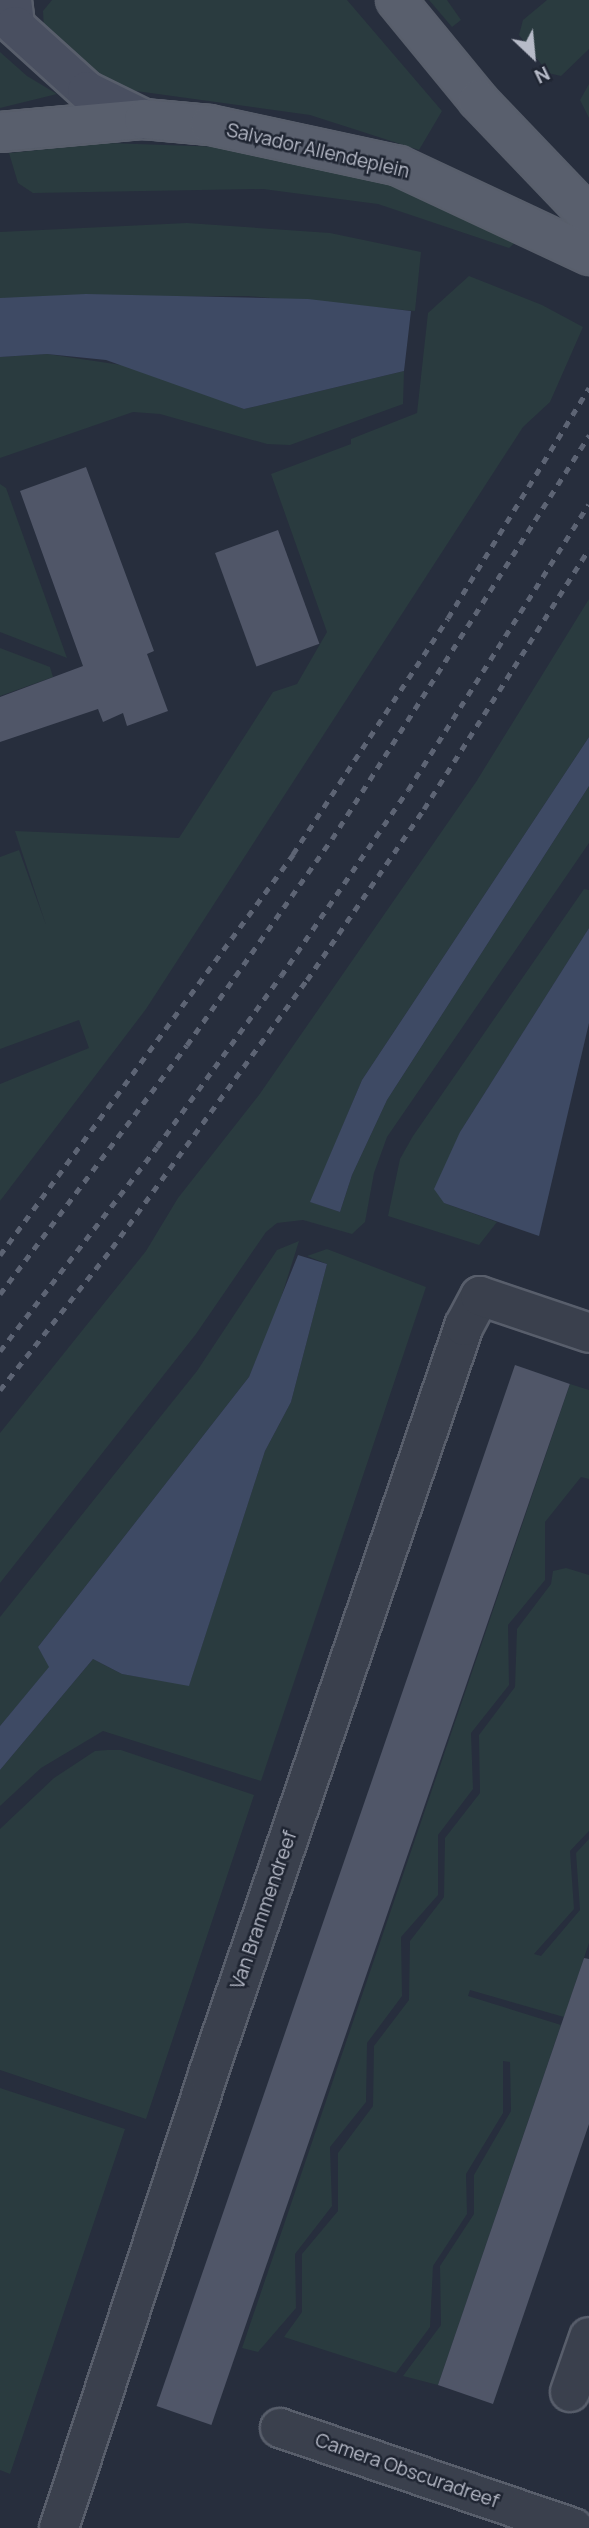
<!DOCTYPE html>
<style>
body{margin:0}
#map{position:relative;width:589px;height:2528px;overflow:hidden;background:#272e3d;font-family:Manrope,sans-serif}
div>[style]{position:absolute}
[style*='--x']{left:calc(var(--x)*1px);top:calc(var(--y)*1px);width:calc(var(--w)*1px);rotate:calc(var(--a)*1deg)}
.green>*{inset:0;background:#2a3b3f}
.water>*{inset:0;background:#3e4a64}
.building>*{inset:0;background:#505668;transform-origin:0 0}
.roads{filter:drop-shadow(2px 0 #585e6b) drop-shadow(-2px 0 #585e6b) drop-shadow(0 2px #585e6b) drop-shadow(0 -2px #585e6b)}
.street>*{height:38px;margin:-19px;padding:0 19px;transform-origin:19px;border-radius:19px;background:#3a404d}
.secondary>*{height:38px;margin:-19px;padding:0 19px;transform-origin:19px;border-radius:19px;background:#494f60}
.primary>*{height:38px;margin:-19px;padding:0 19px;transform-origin:19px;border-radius:19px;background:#595f6d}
.rail>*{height:5px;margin-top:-2.5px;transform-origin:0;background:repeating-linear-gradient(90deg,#5d6474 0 7px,transparent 0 14px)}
span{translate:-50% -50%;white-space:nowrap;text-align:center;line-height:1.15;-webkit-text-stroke:5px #1f2532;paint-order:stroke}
.street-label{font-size:19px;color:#b7bbc8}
.north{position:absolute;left:498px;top:21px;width:70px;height:70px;-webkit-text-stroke:5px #1f2532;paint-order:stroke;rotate:154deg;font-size:19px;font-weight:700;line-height:28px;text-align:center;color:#b7bbc8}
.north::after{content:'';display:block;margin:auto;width:24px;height:32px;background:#b7bbc8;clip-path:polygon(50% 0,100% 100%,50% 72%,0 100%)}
</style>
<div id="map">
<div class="green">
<i style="clip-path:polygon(52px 0,347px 0,442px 111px,419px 150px,310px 115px,136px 91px,104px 80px,44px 31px,43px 11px)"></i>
<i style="clip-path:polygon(429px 0,447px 0,461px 20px,452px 27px)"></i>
<i style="clip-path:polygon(547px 0,589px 0,589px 49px,561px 76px,548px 73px,519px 35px,523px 20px)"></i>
<i style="clip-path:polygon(0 52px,27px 76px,57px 94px,0 108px)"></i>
<i style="clip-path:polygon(589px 84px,589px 118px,580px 100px)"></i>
<i style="clip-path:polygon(108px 143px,223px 147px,376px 179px,518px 240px,509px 248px,378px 204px,263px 189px,33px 193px,18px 183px,9px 153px)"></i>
<i style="clip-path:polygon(187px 223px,330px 233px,421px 252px,415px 311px,248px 296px,0 298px,0 232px)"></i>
<i style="clip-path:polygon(469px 276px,542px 305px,583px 327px,550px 402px,523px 427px,146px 1009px,0 1201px,0 1084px,89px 1048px,79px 1020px,0 1049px,0 857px,19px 850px,46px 925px,15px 831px,179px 838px,273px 692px,297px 684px,327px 632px,271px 474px,351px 444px,351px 439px,417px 413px,428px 313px)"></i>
<i style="clip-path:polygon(47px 354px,135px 367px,244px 409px,404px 371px,403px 404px,290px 445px,267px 444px,160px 414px,133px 412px,0 458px,0 357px)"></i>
<i style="clip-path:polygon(0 484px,6px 488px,67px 658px,0 632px)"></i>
<i style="clip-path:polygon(589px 599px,589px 737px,362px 1080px,311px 1202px,340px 1212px,352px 1175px,387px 1100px,589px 786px,589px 843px,387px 1137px,374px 1173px,365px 1222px,352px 1234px,303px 1220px,277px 1223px,266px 1232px,196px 1334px,0 1583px,0 1433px,146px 1251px,178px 1198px,259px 1095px,476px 782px)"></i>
<i style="clip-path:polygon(0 648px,50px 667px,53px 677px,0 696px)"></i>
<i style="clip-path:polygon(584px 889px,589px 890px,589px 928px,460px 1132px,444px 1203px,497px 1222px,479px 1245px,388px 1216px,400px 1159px,413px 1136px)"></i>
<i style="clip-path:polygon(299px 1241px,277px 1311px,249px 1377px,38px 1647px,50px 1667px,0 1726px,0 1617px,197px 1371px,277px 1250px)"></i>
<i style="clip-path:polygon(327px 1249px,426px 1287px,261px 1781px,103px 1731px,41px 1768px,0 1806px,0 1770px,93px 1659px,122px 1674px,189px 1685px,265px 1451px,291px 1402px,327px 1264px,307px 1256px)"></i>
<i style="clip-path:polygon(570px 1384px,589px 1390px,589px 1479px,581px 1477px,545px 1522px,545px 1580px,508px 1625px,509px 1685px,471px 1733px,473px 1789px,438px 1835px,438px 1895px,401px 1937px,402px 1996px,367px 2043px,366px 2102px,330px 2147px,332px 2206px,295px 2254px,296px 2308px,258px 2352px,242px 2348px)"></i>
<i style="clip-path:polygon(566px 1568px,589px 1575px,589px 1831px,570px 1851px,574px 1909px,534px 1954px,541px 1956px,580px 1910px,576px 1853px,589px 1839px,589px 1943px,564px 2017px,470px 1990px,468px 1996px,561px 2025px,438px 2385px,403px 2376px,441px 2325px,440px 2266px,474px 2214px,474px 2175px,511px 2111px,510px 2062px,503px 2061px,503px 2113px,466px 2174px,467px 2214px,433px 2266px,430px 2327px,396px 2373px,284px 2337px,302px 2312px,302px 2254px,338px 2211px,338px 2153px,373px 2106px,374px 2046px,409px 2000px,410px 1941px,444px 1897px,445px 1838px,480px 1793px,479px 1735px,515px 1687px,517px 1629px,551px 1584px,553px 1571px)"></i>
<i style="clip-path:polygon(107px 1750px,121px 1750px,254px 1795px,146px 2119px,0 2070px,0 1829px,54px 1778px,95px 1751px)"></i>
<i style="clip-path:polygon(0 2088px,125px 2129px,10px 2474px,0 2470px)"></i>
</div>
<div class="water">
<i style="clip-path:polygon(86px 294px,308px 299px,411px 311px,404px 371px,244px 409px,106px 360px,47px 354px,0 357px,0 298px)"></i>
<i style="clip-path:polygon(589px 737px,589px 786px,387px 1100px,352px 1175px,340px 1212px,310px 1202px,362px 1080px)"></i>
<i style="clip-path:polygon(589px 928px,589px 1023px,539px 1236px,444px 1203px,434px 1189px,460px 1132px)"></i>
<i style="clip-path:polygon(298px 1255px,327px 1264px,291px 1402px,265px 1451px,189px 1686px,122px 1674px,93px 1659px,0 1770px,0 1726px,49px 1667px,38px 1647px,249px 1377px)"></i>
</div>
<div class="building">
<i style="clip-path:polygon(86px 467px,154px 651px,147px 654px,168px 711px,127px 726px,123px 713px,103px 722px,98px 709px,0 742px,0 697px,83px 666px,20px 491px)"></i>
<i style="left:278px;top:530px;width:121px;height:67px;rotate:70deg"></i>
<i style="left:515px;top:1365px;width:58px;height:1101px;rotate:19deg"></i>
<i style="clip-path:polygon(584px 1958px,589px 1959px,589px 2124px,493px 2404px,438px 2385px)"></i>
</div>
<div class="roads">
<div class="street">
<i style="--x:570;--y:2392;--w:58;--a:-70.9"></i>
<i style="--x:280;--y:2428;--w:310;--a:18.8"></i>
<i style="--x:59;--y:2528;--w:478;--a:-71.8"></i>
<i style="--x:208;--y:2074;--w:791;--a:-71.11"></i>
<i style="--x:464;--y:1326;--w:34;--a:-62"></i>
<i style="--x:480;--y:1296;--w:115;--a:18.7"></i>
</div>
<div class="secondary">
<i style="--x:12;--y:0;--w:26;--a:83"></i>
<i style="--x:15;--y:26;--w:97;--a:42.1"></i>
<i style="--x:87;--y:91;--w:64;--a:26.2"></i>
</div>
<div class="primary">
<i style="--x:396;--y:0;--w:129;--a:50.6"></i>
<i style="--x:478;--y:100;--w:161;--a:46.3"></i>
<i style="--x:0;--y:132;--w:145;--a:-5.2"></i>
<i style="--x:144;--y:119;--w:66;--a:5.2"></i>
<i style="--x:210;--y:125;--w:193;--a:12.2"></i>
<i style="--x:399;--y:166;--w:210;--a:25.1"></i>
</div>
</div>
<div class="rail">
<i style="--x:0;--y:1255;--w:497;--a:-53.8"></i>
<i style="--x:293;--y:854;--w:282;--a:-56.7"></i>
<i style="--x:448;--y:618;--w:270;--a:-58.5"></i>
<i style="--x:0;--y:1294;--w:311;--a:-53.1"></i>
<i style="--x:187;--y:1045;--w:252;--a:-54.9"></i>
<i style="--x:332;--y:839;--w:479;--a:-57.5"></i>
<i style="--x:0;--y:1351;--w:257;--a:-52.4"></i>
<i style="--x:157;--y:1147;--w:211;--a:-54.1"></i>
<i style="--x:281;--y:976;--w:225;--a:-55.7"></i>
<i style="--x:408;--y:790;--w:338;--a:-57.7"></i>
<i style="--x:0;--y:1390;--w:181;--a:-51.7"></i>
<i style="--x:112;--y:1248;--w:331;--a:-54"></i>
<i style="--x:307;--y:980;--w:207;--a:-55.6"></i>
<i style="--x:424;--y:809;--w:308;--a:-57.6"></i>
</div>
<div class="street-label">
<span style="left:318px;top:151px;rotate:13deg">Salvador Allendeplein</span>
<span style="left:264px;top:1910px;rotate:-71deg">Van Brammendreef</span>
<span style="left:407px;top:2471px;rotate:19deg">Camera Obscuradreef</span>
</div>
<div class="north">N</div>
</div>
